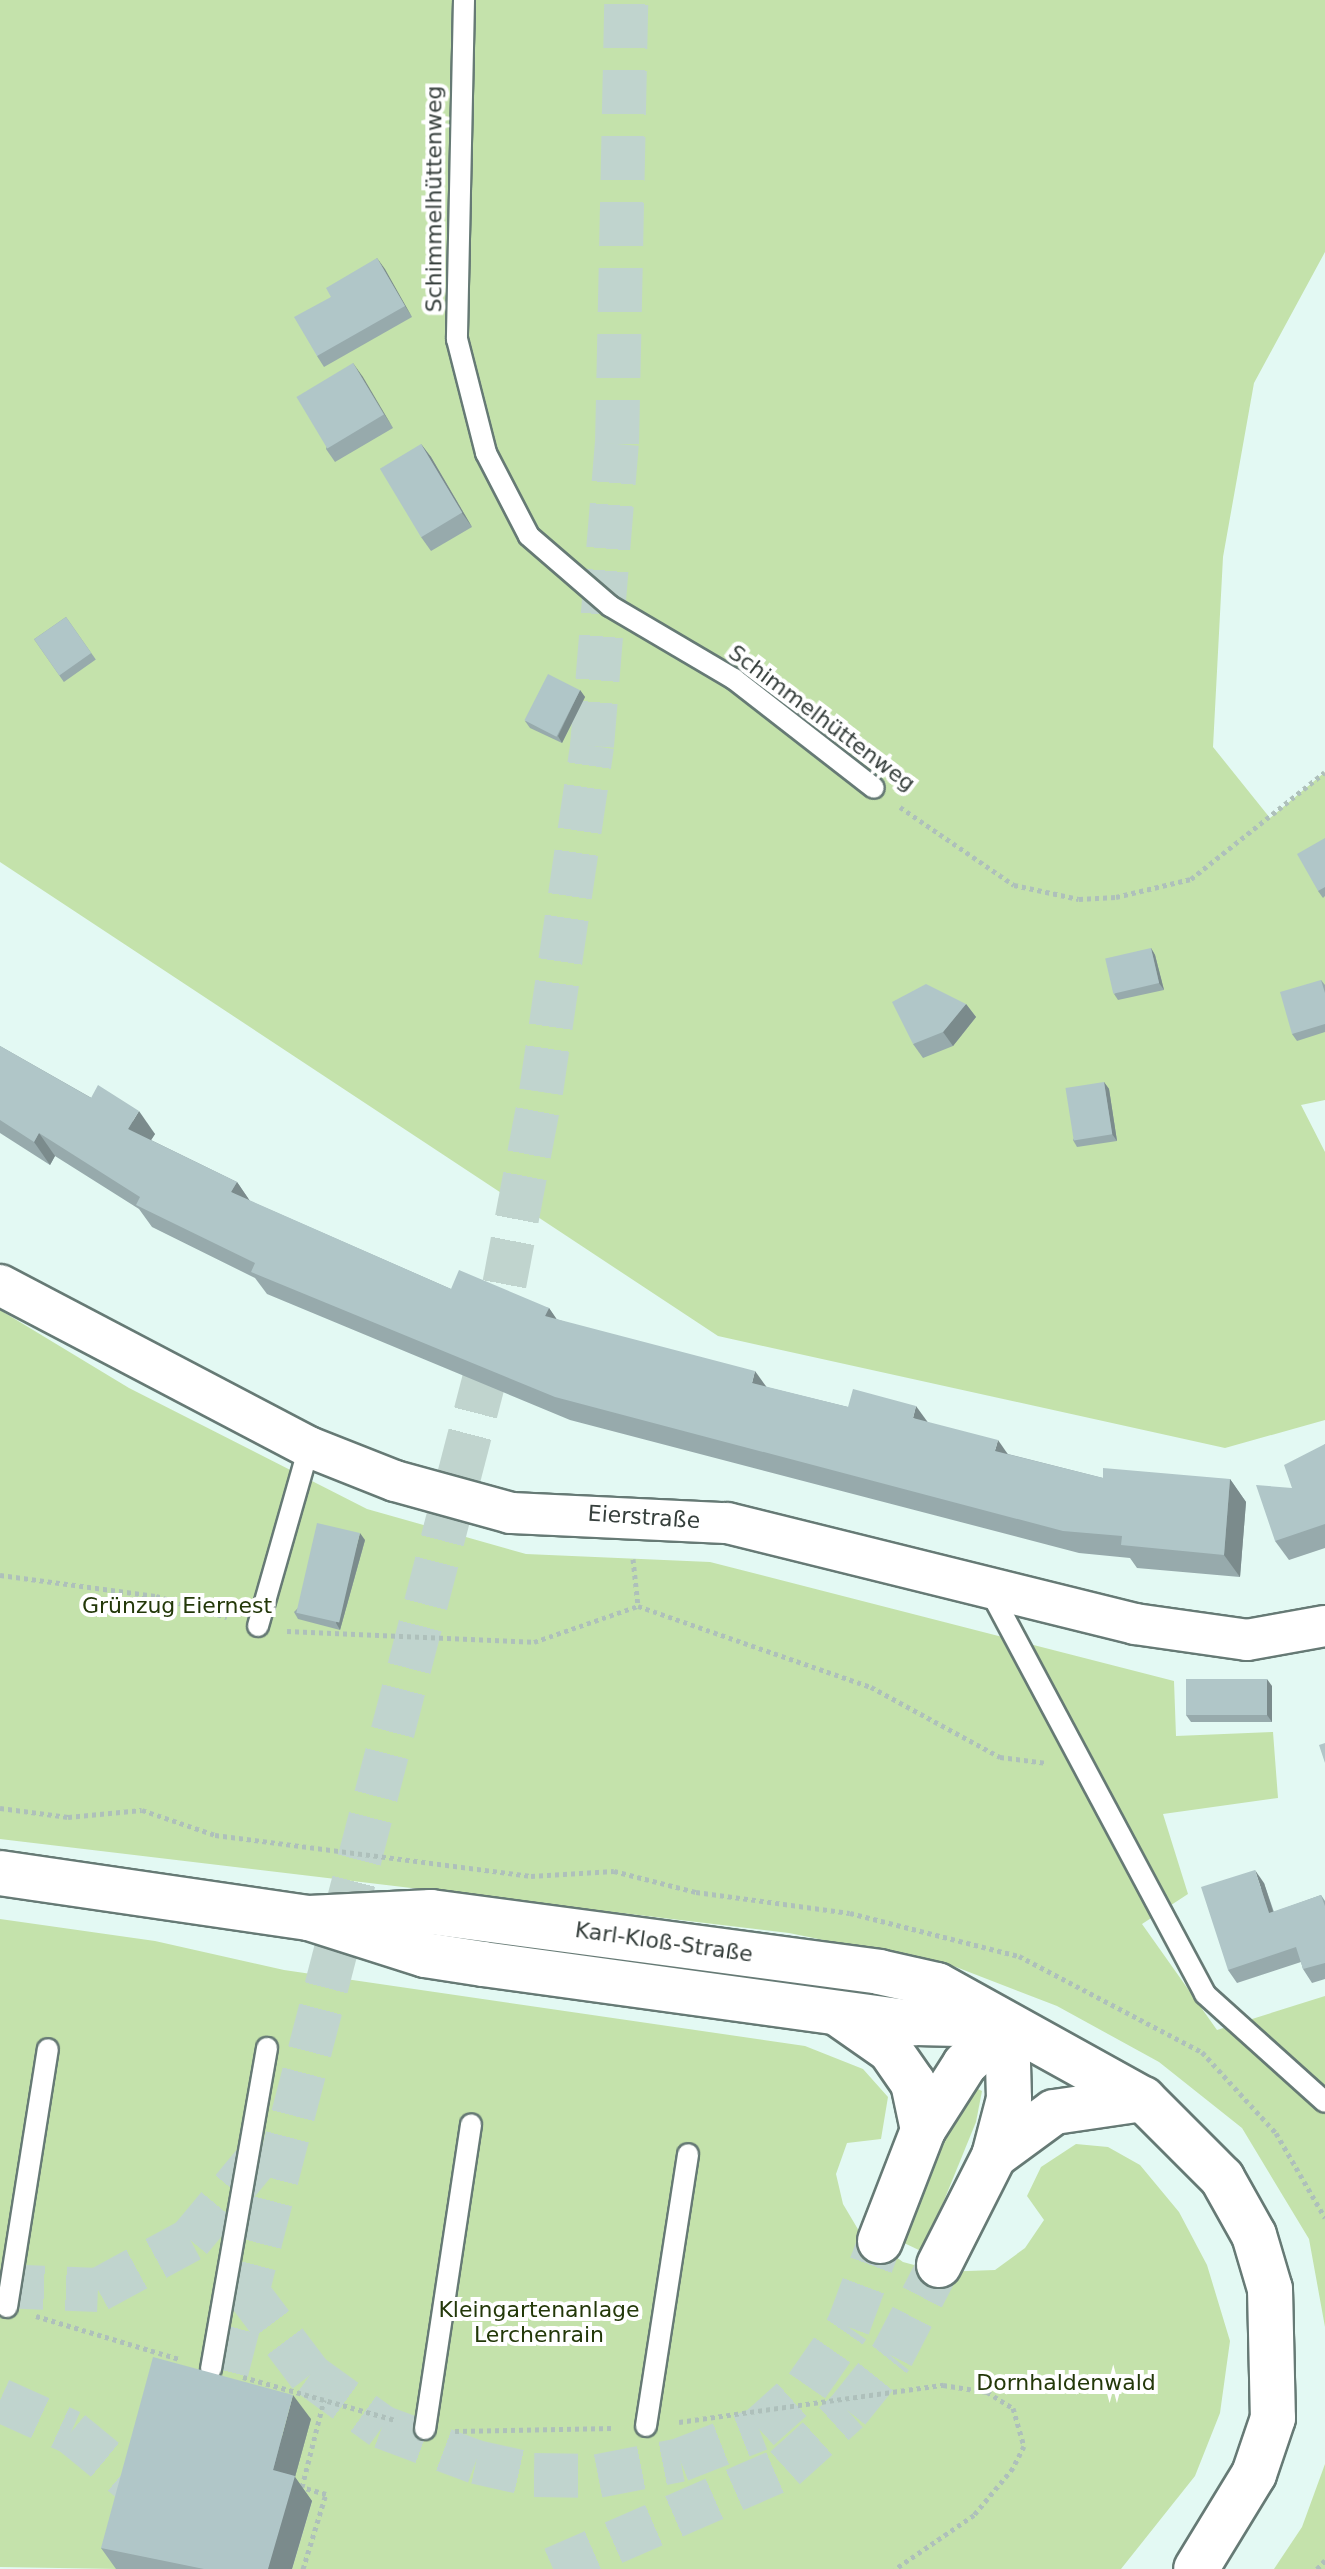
<!DOCTYPE html>
<meta charset="utf-8">
<style>
body{margin:0}
#map{position:relative;width:1325px;height:2569px;overflow:hidden;background:#e3f9f3;font-family:"DejaVu Sans",sans-serif}
div>[style]{position:absolute}
[style*='--x']{left:calc(var(--x)*1px);top:calc(var(--y)*1px);width:calc(var(--w)*1px);rotate:calc(var(--a)*1deg)}
.green>*{inset:0;background:#c4e2ab}
.primary-tunnel>*{height:44px;margin-top:-22px;transform-origin:0;background:repeating-linear-gradient(90deg,#c0d4ce 0 44px,transparent 0 66px)}
.path>*{height:5px;margin-top:-2.5px;transform-origin:0;background:repeating-linear-gradient(90deg,#aec0bb 0 4px,transparent 0 8px)}
.roads{filter:drop-shadow(2px 0 #667a75) drop-shadow(-2px 0 #667a75) drop-shadow(0 2px #667a75) drop-shadow(0 -2px #667a75)}
.lane>*{height:20px;margin:-10px;padding:0 10px;transform-origin:10px;border-radius:10px;background:#fff}
.street>*{height:40px;margin:-20px;padding:0 20px;transform-origin:20px;border-radius:20px;background:#fff}
.secondary>*{height:44px;margin:-22px;padding:0 22px;transform-origin:22px;border-radius:22px;background:#fff}
.primary>*{height:44px;margin:-22px;padding:0 22px;transform-origin:22px;border-radius:22px;background:#fff}
.wall>*{inset:0;background:#97aaac;transform-origin:0 0}
.shaded-wall>*{inset:0;background:#7b8b8c}
.building>*{inset:0;background:#b0c6c8;transform-origin:0 0}
span{translate:-50% -50%;white-space:nowrap;text-align:center;line-height:1.15;-webkit-text-stroke:8px #fff;paint-order:stroke}
.street-label{font-size:22px;color:#363f3c}
.park-label{font-size:22px;color:#233809}
</style>
<div id="map">
<div class="green">
<i style="clip-path:polygon(0 0,1325px 0,1325px 252px,1254px 383px,1223px 557px,1213px 747px,1270px 818px,1325px 772px,1325px 1100px,1301px 1105px,1325px 1152px,1325px 1420px,1225px 1448px,718px 1336px,0 862px)"></i>
<i style="clip-path:polygon(0 1310px,129px 1388px,367px 1509px,526px 1554px,710px 1562px,1174px 1681px,1176px 1736px,1273px 1732px,1278px 1798px,1163px 1814px,1188px 1894px,1142px 1924px,1217px 2030px,1325px 1996px,1325px 2327px,1309px 2239px,1242px 2128px,1159px 2062px,1057px 2006px,956px 1967px,789px 1933px,0 1839px)"></i>
<i style="clip-path:polygon(0 1919px,155px 1941px,284px 1970px,805px 2046px,863px 2069px,888px 2097px,881px 2139px,847px 2143px,836px 2174px,843px 2204px,859px 2231px,903px 2262px,940px 2272px,995px 2270px,1025px 2248px,1044px 2220px,1027px 2196px,1041px 2167px,1076px 2144px,1108px 2147px,1140px 2165px,1179px 2212px,1207px 2265px,1230px 2341px,1220px 2413px,1195px 2476px,1121px 2569px,292px 2569px,312px 2501px,119px 2569px,0 2567px)"></i>
<i style="clip-path:polygon(972px 2086px,982px 2091px,976px 2122px,923px 2252px,902px 2242px,940px 2130px)"></i>
<i style="clip-path:polygon(1325px 2464px,1325px 2569px,1274px 2569px,1302px 2527px)"></i>
</div>
<div class="primary-tunnel">
<i style="--x:0;--y:2286;--w:98;--a:2.3"></i>
<i style="--x:98;--y:2290;--w:105;--a:-28.5"></i>
<i style="--x:190;--y:2240;--w:125;--a:-50.2"></i>
<i style="--x:245;--y:2289;--w:108;--a:52.9"></i>
<i style="--x:310;--y:2375;--w:89;--a:35.8"></i>
<i style="--x:382;--y:2427;--w:100;--a:20.4"></i>
<i style="--x:476;--y:2462;--w:59;--a:12.6"></i>
<i style="--x:534;--y:2475;--w:64;--a:0.9"></i>
<i style="--x:598;--y:2476;--w:84;--a:-11"></i>
<i style="--x:680;--y:2460;--w:85;--a:-21.4"></i>
<i style="--x:759;--y:2429;--w:64;--a:-41.9"></i>
<i style="--x:807;--y:2386;--w:72;--a:-55.2"></i>
<i style="--x:848;--y:2327;--w:92;--a:-69.6"></i>
<i style="--x:0;--y:2400;--w:78;--a:24.3"></i>
<i style="--x:71;--y:2432;--w:123;--a:39.4"></i>
<i style="--x:210;--y:2435;--w:1122;--a:-75.44"></i>
<i style="--x:492;--y:1349;--w:262;--a:-79.2"></i>
<i style="--x:541;--y:1092;--w:350;--a:-81.6"></i>
<i style="--x:592;--y:746;--w:303;--a:-85.3"></i>
<i style="--x:617;--y:444;--w:444;--a:-88.8"></i>
<i style="--x:553;--y:2569;--w:253;--a:-23.5"></i>
<i style="--x:785;--y:2468;--w:85;--a:-42.1"></i>
<i style="--x:848;--y:2411;--w:70;--a:-51.3"></i>
<i style="--x:892;--y:2356;--w:102;--a:-62.7"></i>
</div>
<div class="path">
<i style="--x:900;--y:807;--w:138;--a:34.4"></i>
<i style="--x:1014;--y:885;--w:66;--a:12.2"></i>
<i style="--x:1079;--y:899;--w:37;--a:-3"></i>
<i style="--x:1116;--y:897;--w:77;--a:-13.5"></i>
<i style="--x:1191;--y:879;--w:171;--a:-38.6"></i>
<i style="--x:633;--y:1559;--w:47;--a:83.9"></i>
<i style="--x:0;--y:1575;--w:157;--a:7.7"></i>
<i style="--x:156;--y:1596;--w:74;--a:16.5"></i>
<i style="--x:287;--y:1631;--w:247;--a:2.5"></i>
<i style="--x:534;--y:1642;--w:110;--a:-19.1"></i>
<i style="--x:638;--y:1606;--w:247;--a:19.2"></i>
<i style="--x:871;--y:1687;--w:147;--a:28.5"></i>
<i style="--x:1000;--y:1757;--w:47;--a:7.3"></i>
<i style="--x:0;--y:1808;--w:69;--a:7.5"></i>
<i style="--x:68;--y:1817;--w:74;--a:-5.4"></i>
<i style="--x:142;--y:1810;--w:77;--a:18.9"></i>
<i style="--x:215;--y:1835;--w:319;--a:7.4"></i>
<i style="--x:531;--y:1876;--w:83;--a:-3.4"></i>
<i style="--x:614;--y:1871;--w:85;--a:14.4"></i>
<i style="--x:696;--y:1892;--w:155;--a:7.8"></i>
<i style="--x:850;--y:1913;--w:174;--a:14.3"></i>
<i style="--x:1019;--y:1956;--w:207;--a:27.7"></i>
<i style="--x:1202;--y:2052;--w:110;--a:47.6"></i>
<i style="--x:1276;--y:2133;--w:98;--a:60"></i>
<i style="--x:36;--y:2316;--w:149;--a:16.7"></i>
<i style="--x:243;--y:2377;--w:158;--a:15.8"></i>
<i style="--x:679;--y:2422;--w:267;--a:-8"></i>
<i style="--x:943;--y:2385;--w:45;--a:9"></i>
<i style="--x:987;--y:2392;--w:31;--a:32"></i>
<i style="--x:1013;--y:2408;--w:40;--a:74"></i>
<i style="--x:1024;--y:2446;--w:25;--a:117"></i>
<i style="--x:1013;--y:2468;--w:61;--a:129.7"></i>
<i style="--x:974;--y:2515;--w:96;--a:145.6"></i>
<i style="--x:455;--y:2431;--w:158;--a:-1.1"></i>
<i style="--x:303;--y:2569;--w:78;--a:-73"></i>
<i style="--x:326;--y:2494;--w:25;--a:-164"></i>
<i style="--x:302;--y:2487;--w:90;--a:-75.8"></i>
<i style="--x:1317;--y:2569;--w:12;--a:-48"></i>
</div>
<div class="roads">
<div class="lane">
<i style="--x:464;--y:0;--w:339;--a:91.2"></i>
<i style="--x:457;--y:339;--w:118;--a:75.7"></i>
<i style="--x:486;--y:453;--w:93;--a:62.6"></i>
<i style="--x:529;--y:536;--w:107;--a:40.8"></i>
<i style="--x:610;--y:606;--w:144;--a:30.5"></i>
<i style="--x:734;--y:679;--w:177;--a:37.9"></i>
<i style="--x:989;--y:1589;--w:459;--a:61.9"></i>
<i style="--x:1205;--y:1994;--w:161;--a:42"></i>
<i style="--x:258;--y:1626;--w:186;--a:-74.1"></i>
<i style="--x:7;--y:2307;--w:261;--a:-81"></i>
<i style="--x:211;--y:2369;--w:326;--a:-80.1"></i>
<i style="--x:646;--y:2426;--w:275;--a:-81.2"></i>
<i style="--x:425;--y:2429;--w:308;--a:-81.4"></i>
</div>
<div class="street">
<i style="--x:0;--y:1285;--w:349;--a:27.7"></i>
<i style="--x:309;--y:1447;--w:92;--a:21.6"></i>
<i style="--x:395;--y:1481;--w:120;--a:15.4"></i>
<i style="--x:511;--y:1513;--w:216;--a:2.7"></i>
<i style="--x:727;--y:1523;--w:420;--a:13.9"></i>
<i style="--x:1135;--y:1624;--w:113;--a:8.1"></i>
<i style="--x:1247;--y:1640;--w:79;--a:-10.2"></i>
</div>
<div class="secondary">
<i style="--x:0;--y:1873;--w:312;--a:8.3"></i>
<i style="--x:309;--y:1918;--w:122;--a:17.7"></i>
<i style="--x:425;--y:1955;--w:59;--a:8.8"></i>
<i style="--x:483;--y:1964;--w:436;--a:7.8"></i>
<i style="--x:915;--y:2023;--w:86;--a:1.3"></i>
<i style="--x:309;--y:1918;--w:122;--a:-2.8"></i>
<i style="--x:431;--y:1912;--w:452;--a:7.6"></i>
<i style="--x:879;--y:1972;--w:59;--a:12.6"></i>
<i style="--x:937;--y:1985;--w:235;--a:29"></i>
<i style="--x:1143;--y:2099;--w:112;--a:45"></i>
<i style="--x:1222;--y:2178;--w:65;--a:60.7"></i>
<i style="--x:1254;--y:2235;--w:56;--a:73.5"></i>
<i style="--x:1270;--y:2289;--w:129;--a:88.7"></i>
<i style="--x:1273;--y:2418;--w:59;--a:108.7"></i>
<i style="--x:1254;--y:2474;--w:111;--a:121.4"></i>
</div>
<div class="primary">
<i style="--x:837;--y:2013;--w:65;--a:34.9"></i>
<i style="--x:890;--y:2050;--w:40;--a:55.1"></i>
<i style="--x:913;--y:2083;--w:48;--a:78"></i>
<i style="--x:994;--y:2156;--w:74;--a:-36.3"></i>
<i style="--x:1054;--y:2112;--w:90;--a:-8.3"></i>
<i style="--x:880;--y:2241;--w:119;--a:-68.8"></i>
<i style="--x:923;--y:2130;--w:78;--a:-57.5"></i>
<i style="--x:965;--y:2064;--w:57;--a:-42.1"></i>
<i style="--x:939;--y:2265;--w:122;--a:-63.2"></i>
<i style="--x:994;--y:2156;--w:59;--a:-75.3"></i>
<i style="--x:1009;--y:2099;--w:73;--a:-91.6"></i>
</div>
</div>
<div class="wall">
<i style="clip-path:polygon(377px 258px,412px 317px,324px 367px,317px 356px,331px 297px)"></i>
<i style="clip-path:polygon(353px 363px,393px 428px,335px 462px,326px 449px)"></i>
<i style="clip-path:polygon(421px 444px,431px 457px,472px 527px,431px 551px,421px 537px)"></i>
<i style="left:66px;top:617px;width:52px;height:39px;rotate:55deg"></i>
<i style="clip-path:polygon(580px 690px,585px 697px,562px 743px,530px 728px,525px 721px)"></i>
<i style="clip-path:polygon(1325px 838px,1325px 896px,1323px 898px,1318px 891px)"></i>
<i style="clip-path:polygon(1151px 948px,1155px 955px,1164px 990px,1118px 1000px,1114px 994px)"></i>
<i style="clip-path:polygon(1321px 980px,1325px 985px,1325px 1032px,1297px 1041px,1292px 1034px)"></i>
<i style="clip-path:polygon(966px 1004px,976px 1017px,953px 1046px,923px 1058px,913px 1044px)"></i>
<i style="clip-path:polygon(0 1046px,155px 1134px,151px 1140px,237px 1182px,250px 1201px,451px 1289px,549px 1308px,556px 1319px,766px 1387px,848px 1407px,927px 1422px,1008px 1454px,1103px 1478px,1230px 1479px,1246px 1502px,1240px 1577px,1137px 1568px,1130px 1558px,1079px 1553px,570px 1420px,267px 1294px,255px 1278px,152px 1227px,139px 1209px,55px 1156px,50px 1165px,0 1133px)"></i>
<i style="clip-path:polygon(1104px 1082px,1109px 1089px,1117px 1141px,1077px 1147px,1073px 1140px)"></i>
<i style="clip-path:polygon(1325px 1444px,1325px 1548px,1289px 1560px,1275px 1541px,1292px 1488px)"></i>
<i style="clip-path:polygon(365px 1540px,340px 1630px,298px 1619px,294px 1612px)"></i>
<i style="clip-path:polygon(1272px 1686px,1272px 1722px,1191px 1722px,1186px 1715px)"></i>
<i style="clip-path:polygon(1264px 1883px,1274px 1912px,1321px 1895px,1325px 1901px,1325px 1979px,1312px 1983px,1303px 1969px,1301px 1962px,1237px 1983px,1228px 1970px)"></i>
<i style="clip-path:polygon(311px 2419px,295px 2477px,312px 2501px,292px 2569px,116px 2569px,101px 2548px)"></i>
</div>
<div class="shaded-wall">
<i style="clip-path:polygon(377px 258px,385px 269px,412px 317px,405px 306px)"></i>
<i style="clip-path:polygon(353px 363px,363px 377px,393px 428px,384px 414px)"></i>
<i style="clip-path:polygon(421px 444px,431px 457px,472px 527px,462px 513px)"></i>
<i style="clip-path:polygon(580px 690px,585px 697px,562px 743px,558px 736px)"></i>
<i style="clip-path:polygon(1151px 948px,1155px 955px,1164px 990px,1159px 983px)"></i>
<i style="clip-path:polygon(966px 1004px,976px 1017px,953px 1046px,943px 1032px)"></i>
<i style="clip-path:polygon(1104px 1082px,1109px 1089px,1117px 1141px,1112px 1134px)"></i>
<i style="clip-path:polygon(139px 1111px,155px 1134px,144px 1151px,128px 1129px)"></i>
<i style="clip-path:polygon(39px 1133px,55px 1156px,50px 1165px,34px 1142px)"></i>
<i style="clip-path:polygon(237px 1182px,252px 1204px,231px 1192px)"></i>
<i style="clip-path:polygon(549px 1308px,565px 1331px,545px 1316px)"></i>
<i style="clip-path:polygon(755px 1371px,771px 1393px,752px 1383px)"></i>
<i style="clip-path:polygon(916px 1406px,932px 1428px,913px 1418px)"></i>
<i style="clip-path:polygon(998px 1440px,1014px 1463px,995px 1451px)"></i>
<i style="clip-path:polygon(1230px 1479px,1246px 1502px,1240px 1577px,1224px 1555px)"></i>
<i style="clip-path:polygon(360px 1533px,365px 1540px,340px 1630px,336px 1623px)"></i>
<i style="clip-path:polygon(1267px 1679px,1272px 1686px,1272px 1722px,1267px 1715px)"></i>
<i style="clip-path:polygon(1255px 1870px,1264px 1883px,1278px 1927px,1269px 1913px)"></i>
<i style="clip-path:polygon(293px 2395px,311px 2419px,295px 2477px,312px 2501px,292px 2569px,268px 2569px,273px 2470px)"></i>
</div>
<div class="building">
<i style="clip-path:polygon(377px 258px,405px 306px,317px 356px,294px 317px,331px 297px,326px 288px)"></i>
<i style="left:353px;top:363px;width:60px;height:66px;rotate:59deg"></i>
<i style="left:421px;top:444px;width:80px;height:48px;rotate:59deg"></i>
<i style="left:66px;top:617px;width:44px;height:39px;rotate:55deg"></i>
<i style="left:548px;top:674px;width:36px;height:52px;rotate:27deg"></i>
<i style="clip-path:polygon(1325px 838px,1325px 887px,1318px 891px,1297px 854px)"></i>
<i style="left:1151px;top:948px;width:36px;height:47px;rotate:77deg"></i>
<i style="clip-path:polygon(1321px 980px,1325px 993px,1325px 1024px,1292px 1034px,1280px 992px)"></i>
<i style="clip-path:polygon(926px 984px,966px 1004px,943px 1032px,913px 1044px,892px 1002px)"></i>
<i style="clip-path:polygon(0 1046px,91px 1098px,98px 1085px,139px 1111px,128px 1129px,237px 1182px,231px 1192px,451px 1289px,459px 1270px,549px 1308px,545px 1316px,755px 1371px,752px 1383px,848px 1407px,853px 1389px,916px 1406px,913px 1418px,998px 1440px,995px 1451px,1103px 1478px,1103px 1468px,1230px 1479px,1224px 1555px,1121px 1545px,1122px 1536px,1063px 1531px,555px 1397px,251px 1272px,255px 1263px,136px 1205px,140px 1197px,39px 1133px,34px 1142px,0 1120px)"></i>
<i style="left:1104px;top:1082px;width:53px;height:39px;rotate:81deg"></i>
<i style="clip-path:polygon(1325px 1444px,1325px 1524px,1275px 1541px,1256px 1485px,1292px 1488px,1284px 1465px)"></i>
<i style="left:317px;top:1523px;width:44px;height:92px;rotate:13deg"></i>
<i style="left:1186px;top:1679px;width:81px;height:36px"></i>
<i style="clip-path:polygon(1325px 1743px,1325px 1763px,1319px 1745px)"></i>
<i style="clip-path:polygon(1255px 1870px,1269px 1913px,1321px 1895px,1325px 1906px,1325px 1963px,1303px 1969px,1296px 1947px,1228px 1970px,1201px 1887px)"></i>
<i style="clip-path:polygon(153px 2357px,293px 2395px,273px 2470px,295px 2476px,268px 2569px,204px 2569px,101px 2548px)"></i>
</div>
<div class="street-label">
<span style="left:434px;top:199px;rotate:-90deg">Schimmelhüttenweg</span>
<span style="left:822px;top:718px;rotate:37deg">Schimmelhüttenweg</span>
<span style="left:644px;top:1517px;rotate:4deg">Eierstraße</span>
<span style="left:664px;top:1942px;rotate:8deg">Karl-Kloß-Straße</span>
</div>
<div class="park-label">
<span style="left:177px;top:1606px">Grünzug Eiernest</span>
<span style="left:539px;top:2322px">Kleingartenanlage<br>Lerchenrain</span>
<span style="left:1066px;top:2383px">Dornhaldenwald</span>
</div>
</div>
